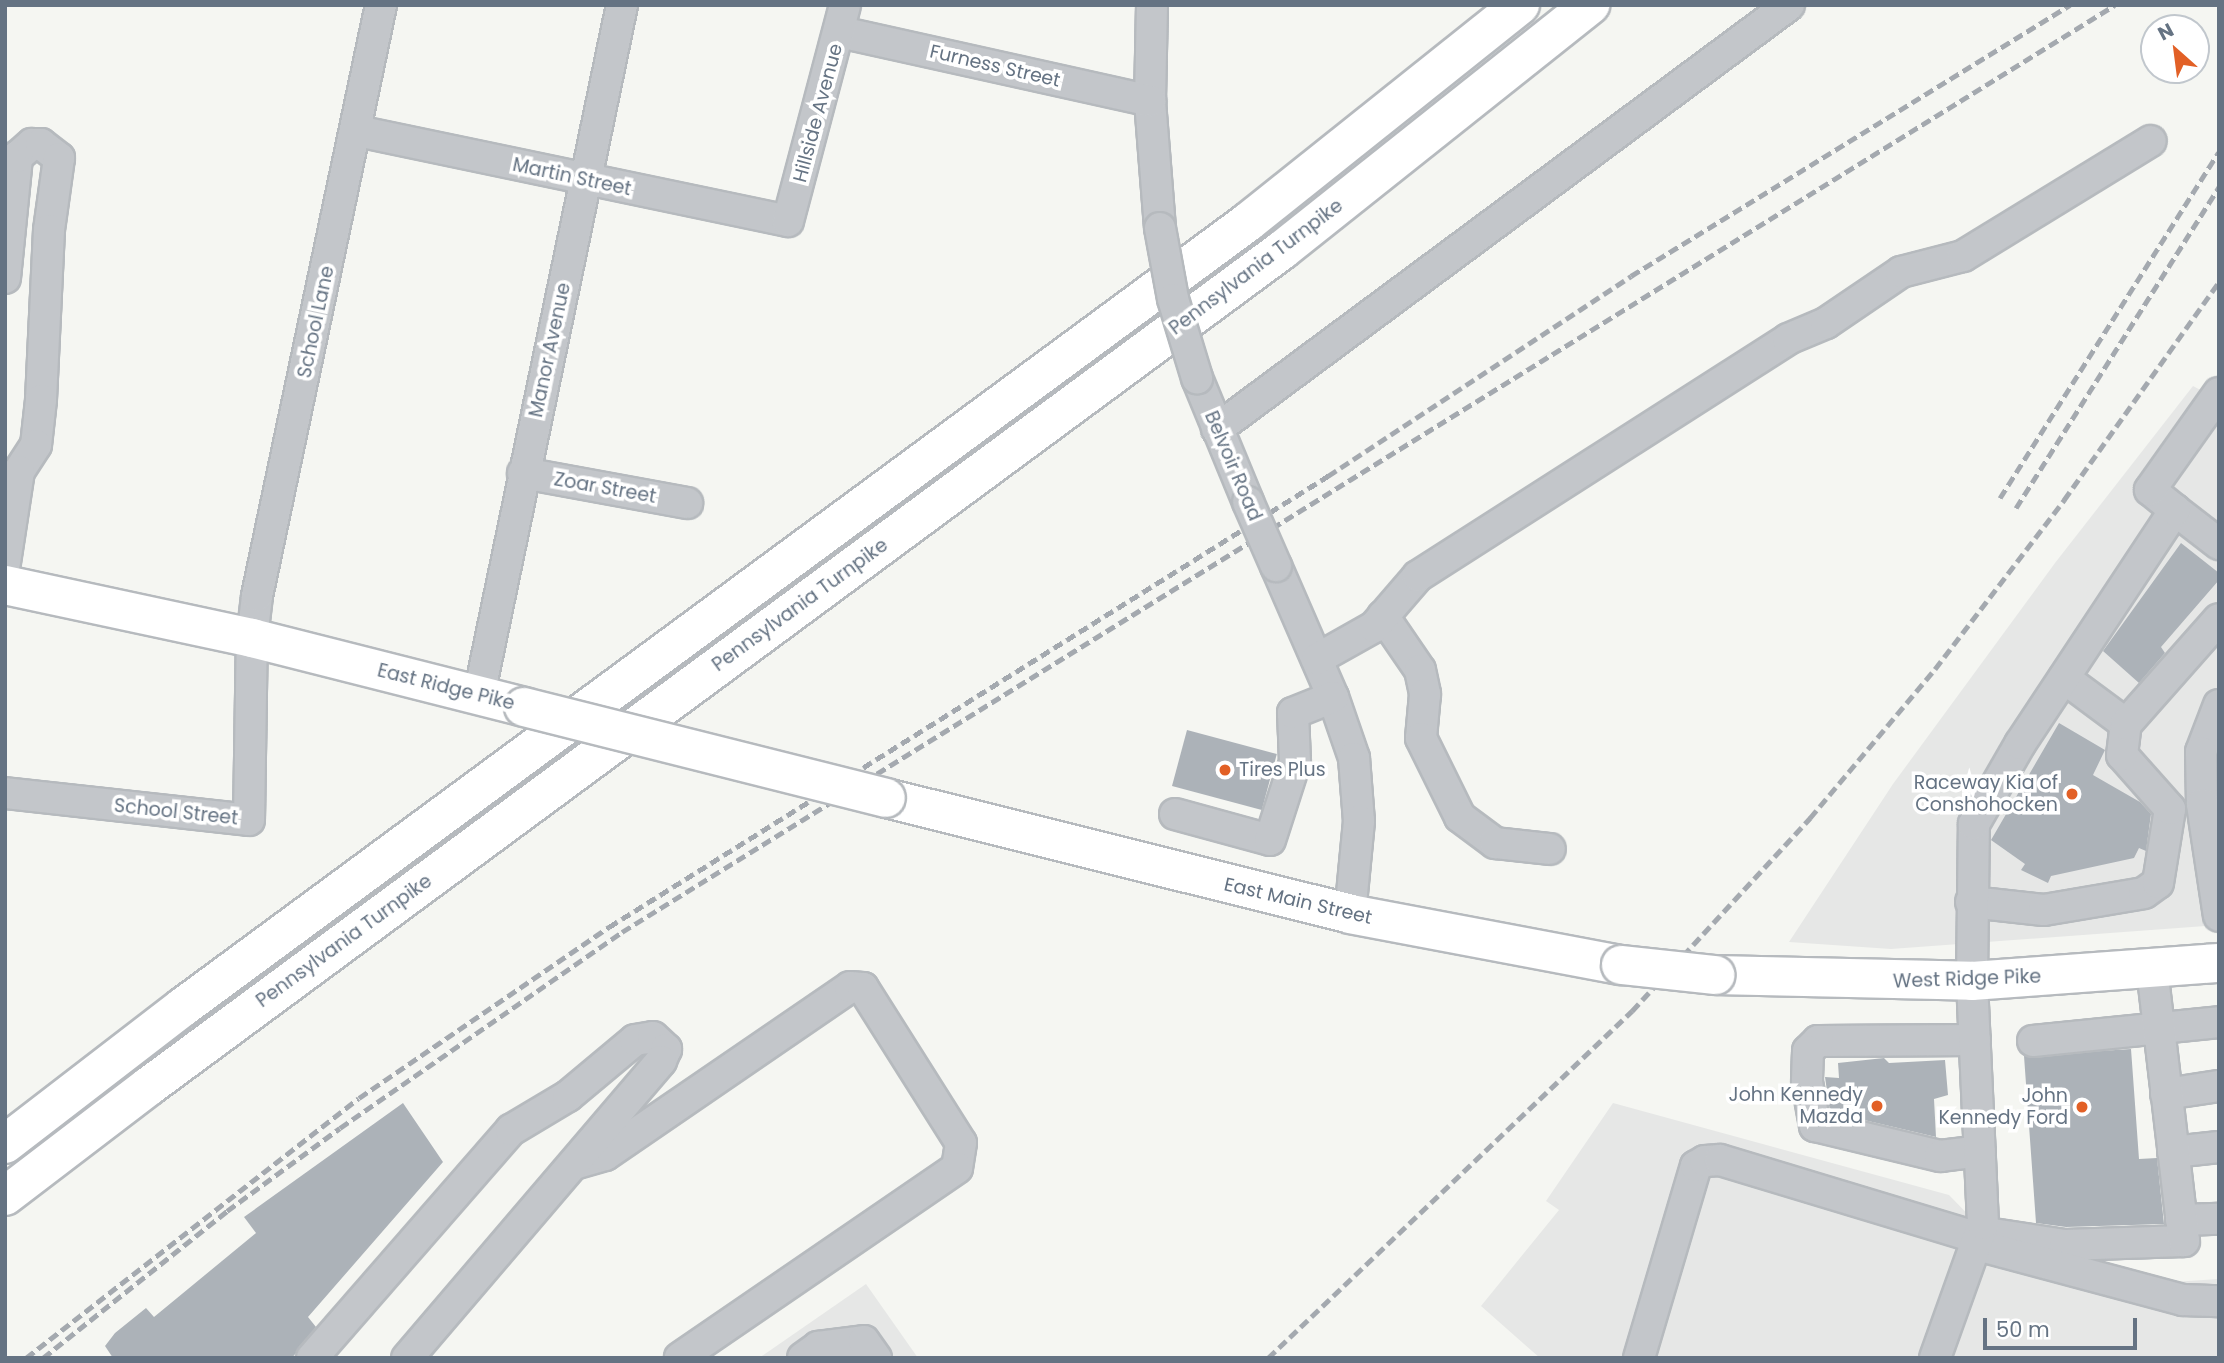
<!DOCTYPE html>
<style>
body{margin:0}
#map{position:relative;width:2224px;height:1363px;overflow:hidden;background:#f5f6f2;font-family:Poppins,sans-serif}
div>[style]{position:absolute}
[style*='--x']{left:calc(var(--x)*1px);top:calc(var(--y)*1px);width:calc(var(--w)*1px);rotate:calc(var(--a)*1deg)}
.built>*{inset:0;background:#e6e7e6}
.building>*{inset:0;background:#acb2b8;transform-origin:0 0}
.roads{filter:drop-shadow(2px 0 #b6babe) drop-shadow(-2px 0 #b6babe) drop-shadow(0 2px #b6babe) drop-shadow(0 -2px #b6babe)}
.minor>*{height:30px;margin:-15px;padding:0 15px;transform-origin:15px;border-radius:15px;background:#c3c6ca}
.major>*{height:38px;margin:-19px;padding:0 19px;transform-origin:19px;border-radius:19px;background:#fff}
.highway>*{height:38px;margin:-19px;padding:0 19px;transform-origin:19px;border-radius:19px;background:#fff}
.rail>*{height:5px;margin-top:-2.5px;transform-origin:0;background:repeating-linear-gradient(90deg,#a4a9af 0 10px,transparent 0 15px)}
.bridges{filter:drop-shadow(2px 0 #b6babe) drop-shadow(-2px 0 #b6babe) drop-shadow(0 2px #b6babe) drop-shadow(0 -2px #b6babe)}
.minor-bridge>*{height:30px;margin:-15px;padding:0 15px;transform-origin:15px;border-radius:15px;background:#c3c6ca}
.major-bridge>*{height:38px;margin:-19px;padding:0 19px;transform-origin:19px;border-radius:19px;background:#fff}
.dots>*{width:19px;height:19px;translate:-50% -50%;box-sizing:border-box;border:4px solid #fff;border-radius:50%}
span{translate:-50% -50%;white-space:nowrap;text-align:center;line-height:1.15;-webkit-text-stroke:7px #fff;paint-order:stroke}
.street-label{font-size:19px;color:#657383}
.poi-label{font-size:19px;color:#657383}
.left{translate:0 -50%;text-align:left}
.right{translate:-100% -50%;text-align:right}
.frame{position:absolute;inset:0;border:7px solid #657383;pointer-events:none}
.north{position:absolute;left:2140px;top:14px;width:70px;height:70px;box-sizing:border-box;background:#fff;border:2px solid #c1c7cd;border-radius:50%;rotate:332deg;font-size:19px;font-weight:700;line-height:28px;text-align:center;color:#657383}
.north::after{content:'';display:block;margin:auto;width:24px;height:32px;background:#e26026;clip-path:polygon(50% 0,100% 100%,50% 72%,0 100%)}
.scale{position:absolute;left:1983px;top:1318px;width:154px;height:32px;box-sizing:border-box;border:4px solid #657383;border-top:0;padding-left:9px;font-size:21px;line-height:24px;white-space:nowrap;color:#657383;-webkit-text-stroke:5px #fff;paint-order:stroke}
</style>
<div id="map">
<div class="built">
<i style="clip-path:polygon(2193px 386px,2219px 400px,2219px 925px,1891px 949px,1789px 942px,1893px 784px,2055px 563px)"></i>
<i style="clip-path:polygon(1613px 1103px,1949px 1195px,1990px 1237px,2157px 1283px,2219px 1279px,2219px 1358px,1540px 1358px,1481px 1306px,1559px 1210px,1546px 1201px)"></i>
<i style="clip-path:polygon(866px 1284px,918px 1358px,759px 1358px)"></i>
</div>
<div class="building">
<i style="clip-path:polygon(2181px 543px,2219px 573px,2219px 580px,2161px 647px,2165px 653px,2139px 683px,2103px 651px)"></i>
<i style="clip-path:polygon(2059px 723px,2105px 750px,2093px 775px,2140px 802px,2151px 814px,2146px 851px,2139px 848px,2134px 858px,2051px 876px,2048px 883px,2021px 870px,2025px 864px,1991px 840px)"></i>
<i style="left:1187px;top:730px;width:93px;height:58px;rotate:15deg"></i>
<i style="clip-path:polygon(2131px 1049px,2139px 1159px,2157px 1158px,2164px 1224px,2066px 1227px,2036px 1223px,2024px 1056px)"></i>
<i style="clip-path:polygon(1884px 1058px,1889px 1063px,1945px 1060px,1948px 1095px,1934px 1099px,1936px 1137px,1830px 1112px,1825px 1077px,1839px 1078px,1838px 1063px)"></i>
<i style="clip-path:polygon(403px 1103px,443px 1162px,308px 1317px,316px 1327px,292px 1358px,113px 1358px,105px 1346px,115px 1333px,146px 1308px,154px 1317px,256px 1233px,244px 1217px)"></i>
</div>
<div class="roads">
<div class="minor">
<i style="--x:1152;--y:5;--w:96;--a:91.2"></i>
<i style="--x:1150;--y:101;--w:127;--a:85.5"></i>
<i style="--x:840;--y:32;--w:318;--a:12.5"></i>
<i style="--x:357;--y:131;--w:440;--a:11.8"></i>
<i style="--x:788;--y:221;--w:223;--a:-75.2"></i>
<i style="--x:5;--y:278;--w:122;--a:-84.3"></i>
<i style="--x:17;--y:157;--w:20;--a:-41"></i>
<i style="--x:32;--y:144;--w:9;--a:0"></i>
<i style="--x:41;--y:144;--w:23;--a:38"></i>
<i style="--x:59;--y:158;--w:73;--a:97.9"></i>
<i style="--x:49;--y:230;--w:170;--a:92.7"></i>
<i style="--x:41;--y:400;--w:45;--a:96.3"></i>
<i style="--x:36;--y:445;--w:31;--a:123"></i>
<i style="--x:19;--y:471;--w:93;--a:98.7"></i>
<i style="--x:1197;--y:378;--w:134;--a:67.6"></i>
<i style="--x:1217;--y:429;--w:712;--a:-36.55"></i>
<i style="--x:523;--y:473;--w:167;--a:10.4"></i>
<i style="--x:2175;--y:510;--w:56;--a:37.7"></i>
<i style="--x:1276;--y:566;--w:143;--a:66.5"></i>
<i style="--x:1333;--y:697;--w:65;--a:71"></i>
<i style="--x:1354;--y:758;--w:63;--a:85.5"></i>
<i style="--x:1359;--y:821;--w:93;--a:95.5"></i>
<i style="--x:1383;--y:616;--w:65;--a:55.6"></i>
<i style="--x:1420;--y:670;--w:25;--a:78"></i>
<i style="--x:1425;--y:694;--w:44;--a:95.2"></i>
<i style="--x:1421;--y:738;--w:88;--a:63.7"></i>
<i style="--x:1460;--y:817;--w:44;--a:36.6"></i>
<i style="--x:1495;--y:843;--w:55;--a:6.2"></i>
<i style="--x:1317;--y:659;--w:65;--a:-29.3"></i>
<i style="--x:1374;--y:627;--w:67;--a:-49.2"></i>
<i style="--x:1418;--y:576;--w:439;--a:-32.6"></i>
<i style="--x:1788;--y:339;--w:41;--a:-22.8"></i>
<i style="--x:1826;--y:323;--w:91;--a:-34.2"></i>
<i style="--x:1901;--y:272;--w:64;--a:-14.5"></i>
<i style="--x:1963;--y:256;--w:220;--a:-31.5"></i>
<i style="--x:2064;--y:678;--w:77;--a:36.6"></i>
<i style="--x:479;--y:695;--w:705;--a:-78.29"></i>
<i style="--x:2219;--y:705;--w:50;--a:111"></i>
<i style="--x:2201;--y:752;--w:52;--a:88.9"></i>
<i style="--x:2202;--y:804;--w:113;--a:81.4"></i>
<i style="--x:5;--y:793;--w:245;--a:6.3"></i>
<i style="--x:249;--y:820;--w:182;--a:-89.1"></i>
<i style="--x:252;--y:638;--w:42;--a:-83.2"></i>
<i style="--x:257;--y:596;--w:604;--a:-78.15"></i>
<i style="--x:1175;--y:814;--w:98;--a:15.3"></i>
<i style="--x:1270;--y:840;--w:82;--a:-72.2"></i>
<i style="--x:1295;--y:762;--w:49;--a:-92.3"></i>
<i style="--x:1293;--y:713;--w:43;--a:-21.8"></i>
<i style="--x:1971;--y:902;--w:73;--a:6.3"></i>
<i style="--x:2044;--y:910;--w:101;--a:-9.6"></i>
<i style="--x:2144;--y:893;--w:17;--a:-36"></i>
<i style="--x:2158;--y:883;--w:75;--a:-80.8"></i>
<i style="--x:2170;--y:809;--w:72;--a:-131.6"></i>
<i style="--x:2122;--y:755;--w:31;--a:-83"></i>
<i style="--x:2126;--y:724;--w:140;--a:-48.5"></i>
<i style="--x:1975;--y:1040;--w:157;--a:179.6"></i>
<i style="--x:1818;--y:1041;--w:14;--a:135"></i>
<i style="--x:1808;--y:1051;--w:31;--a:92"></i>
<i style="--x:1807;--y:1082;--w:45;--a:79.7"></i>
<i style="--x:1815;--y:1126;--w:129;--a:13.5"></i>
<i style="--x:1940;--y:1156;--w:40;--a:-7.1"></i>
<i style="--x:2033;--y:1041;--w:187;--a:-5.8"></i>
<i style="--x:2166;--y:1094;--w:54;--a:-8.6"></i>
<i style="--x:2173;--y:1152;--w:46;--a:-6.2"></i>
<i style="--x:577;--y:1163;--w:29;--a:-16"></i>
<i style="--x:605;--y:1155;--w:297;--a:-34.4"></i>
<i style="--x:850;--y:987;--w:13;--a:4"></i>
<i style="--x:863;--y:988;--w:183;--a:57.7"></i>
<i style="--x:961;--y:1143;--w:25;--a:99"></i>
<i style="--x:957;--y:1168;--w:336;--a:145.6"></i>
<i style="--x:2181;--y:1220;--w:38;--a:-2"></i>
<i style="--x:1980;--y:1232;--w:86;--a:8.7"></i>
<i style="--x:2065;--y:1245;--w:119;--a:-1.9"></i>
<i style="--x:2184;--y:1241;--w:273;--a:-96.7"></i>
<i style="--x:1981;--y:1246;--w:209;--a:15"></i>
<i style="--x:2183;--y:1300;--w:36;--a:2"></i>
<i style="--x:312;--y:1358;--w:303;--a:-48.9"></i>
<i style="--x:511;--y:1130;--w:66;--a:-30.8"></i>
<i style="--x:568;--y:1096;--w:87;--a:-39.9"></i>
<i style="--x:635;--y:1040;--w:18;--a:-9"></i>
<i style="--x:653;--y:1037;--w:18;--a:43"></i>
<i style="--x:666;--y:1049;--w:13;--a:113"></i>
<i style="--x:661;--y:1061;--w:391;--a:130.5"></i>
<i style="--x:803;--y:1358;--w:19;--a:-36"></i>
<i style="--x:818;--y:1347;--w:46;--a:-7.4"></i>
<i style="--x:864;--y:1341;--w:21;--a:55"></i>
<i style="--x:1639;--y:1358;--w:200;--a:-73.5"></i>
<i style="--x:1696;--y:1166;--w:10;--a:-29"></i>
<i style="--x:1705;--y:1161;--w:15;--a:-4"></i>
<i style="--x:1720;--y:1160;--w:270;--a:16.8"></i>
<i style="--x:1935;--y:1358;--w:142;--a:-70.3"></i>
<i style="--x:1983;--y:1224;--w:243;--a:-92.6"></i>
<i style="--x:1972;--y:981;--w:157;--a:-89.3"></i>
<i style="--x:1974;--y:824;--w:92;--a:-60.1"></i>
<i style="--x:2020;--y:744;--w:281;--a:-56.5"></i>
<i style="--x:2175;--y:510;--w:32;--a:-141"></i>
<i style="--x:2150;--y:490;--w:119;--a:-54.6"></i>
</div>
<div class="major">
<i style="--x:5;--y:585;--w:253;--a:12.1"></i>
<i style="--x:252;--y:638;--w:281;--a:14.2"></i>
<i style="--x:886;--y:798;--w:478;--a:14"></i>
<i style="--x:1350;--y:914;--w:276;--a:10.7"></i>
<i style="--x:1715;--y:975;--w:257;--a:1.3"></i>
<i style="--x:1972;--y:981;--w:248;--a:-4.2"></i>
</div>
<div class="highway">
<i style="--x:5;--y:1144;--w:225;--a:-37.6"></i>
<i style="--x:183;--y:1007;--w:1323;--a:-36.39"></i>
<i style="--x:1248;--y:222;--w:348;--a:-38.6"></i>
<i style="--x:5;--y:1196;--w:181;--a:-37.4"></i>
<i style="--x:149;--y:1086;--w:1408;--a:-36.42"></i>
<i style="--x:1282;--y:250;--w:394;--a:-38.5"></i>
</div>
</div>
<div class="rail">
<i style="--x:2000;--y:498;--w:409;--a:-57.7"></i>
<i style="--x:2016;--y:508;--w:380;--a:-57.7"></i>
<i style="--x:26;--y:1358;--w:422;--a:-38"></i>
<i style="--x:359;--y:1098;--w:303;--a:-34.4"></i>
<i style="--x:609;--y:927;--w:849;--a:-32.1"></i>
<i style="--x:1328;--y:476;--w:363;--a:-33.4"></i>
<i style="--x:1631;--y:276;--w:516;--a:-31.69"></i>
<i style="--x:43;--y:1358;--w:236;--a:-38.6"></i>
<i style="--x:227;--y:1211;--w:140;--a:-36.3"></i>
<i style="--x:340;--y:1128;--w:343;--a:-34.8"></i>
<i style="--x:622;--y:932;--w:1757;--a:-31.84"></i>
<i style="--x:1268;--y:1358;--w:503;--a:-43.63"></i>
<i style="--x:1632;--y:1011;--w:263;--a:-47.3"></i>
<i style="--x:1810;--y:818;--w:194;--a:-50"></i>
<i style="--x:1935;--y:669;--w:213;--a:-52.6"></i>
<i style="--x:2064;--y:500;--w:267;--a:-54.6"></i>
</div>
<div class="bridges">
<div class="minor-bridge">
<i style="--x:1160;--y:228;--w:72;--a:79.6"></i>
<i style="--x:1173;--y:299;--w:83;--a:73.1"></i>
<i style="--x:1248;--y:502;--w:70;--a:66.4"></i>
</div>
<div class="major-bridge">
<i style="--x:524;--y:707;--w:373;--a:14.1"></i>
<i style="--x:1621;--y:965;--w:95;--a:6.1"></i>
</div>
</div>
<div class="dots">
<i style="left:1225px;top:770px;background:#e26026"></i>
<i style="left:2072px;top:794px;background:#e26026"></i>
<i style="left:1877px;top:1106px;background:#e26026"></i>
<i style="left:2082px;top:1107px;background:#e26026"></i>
</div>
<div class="street-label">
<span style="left:995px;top:66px;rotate:13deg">Furness Street</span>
<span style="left:818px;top:113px;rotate:-75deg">Hillside Avenue</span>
<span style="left:572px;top:177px;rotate:12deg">Martin Street</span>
<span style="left:1256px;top:267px;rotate:-37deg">Pennsylvania Turnpike</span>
<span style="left:316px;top:322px;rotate:-78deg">School Lane</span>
<span style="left:550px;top:350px;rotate:-78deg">Manor Avenue</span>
<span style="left:1233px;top:466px;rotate:67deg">Belvoir Road</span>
<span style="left:605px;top:488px;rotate:10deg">Zoar Street</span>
<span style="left:800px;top:605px;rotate:-36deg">Pennsylvania Turnpike</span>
<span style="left:446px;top:687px;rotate:14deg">East Ridge Pike</span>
<span style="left:176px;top:812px;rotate:6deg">School Street</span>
<span style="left:1298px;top:901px;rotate:13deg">East Main Street</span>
<span style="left:344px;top:941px;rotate:-36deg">Pennsylvania Turnpike</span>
<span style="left:1967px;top:979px;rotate:-2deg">West Ridge Pike</span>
</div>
<div class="poi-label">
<span class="left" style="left:1239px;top:770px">Tires Plus</span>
<span class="right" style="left:2058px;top:794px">Raceway Kia of<br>Conshohocken</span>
<span class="right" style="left:1863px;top:1106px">John Kennedy<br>Mazda</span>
<span class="right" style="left:2068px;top:1107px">John<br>Kennedy Ford</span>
</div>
<div class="frame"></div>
<div class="north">N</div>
<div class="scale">50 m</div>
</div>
